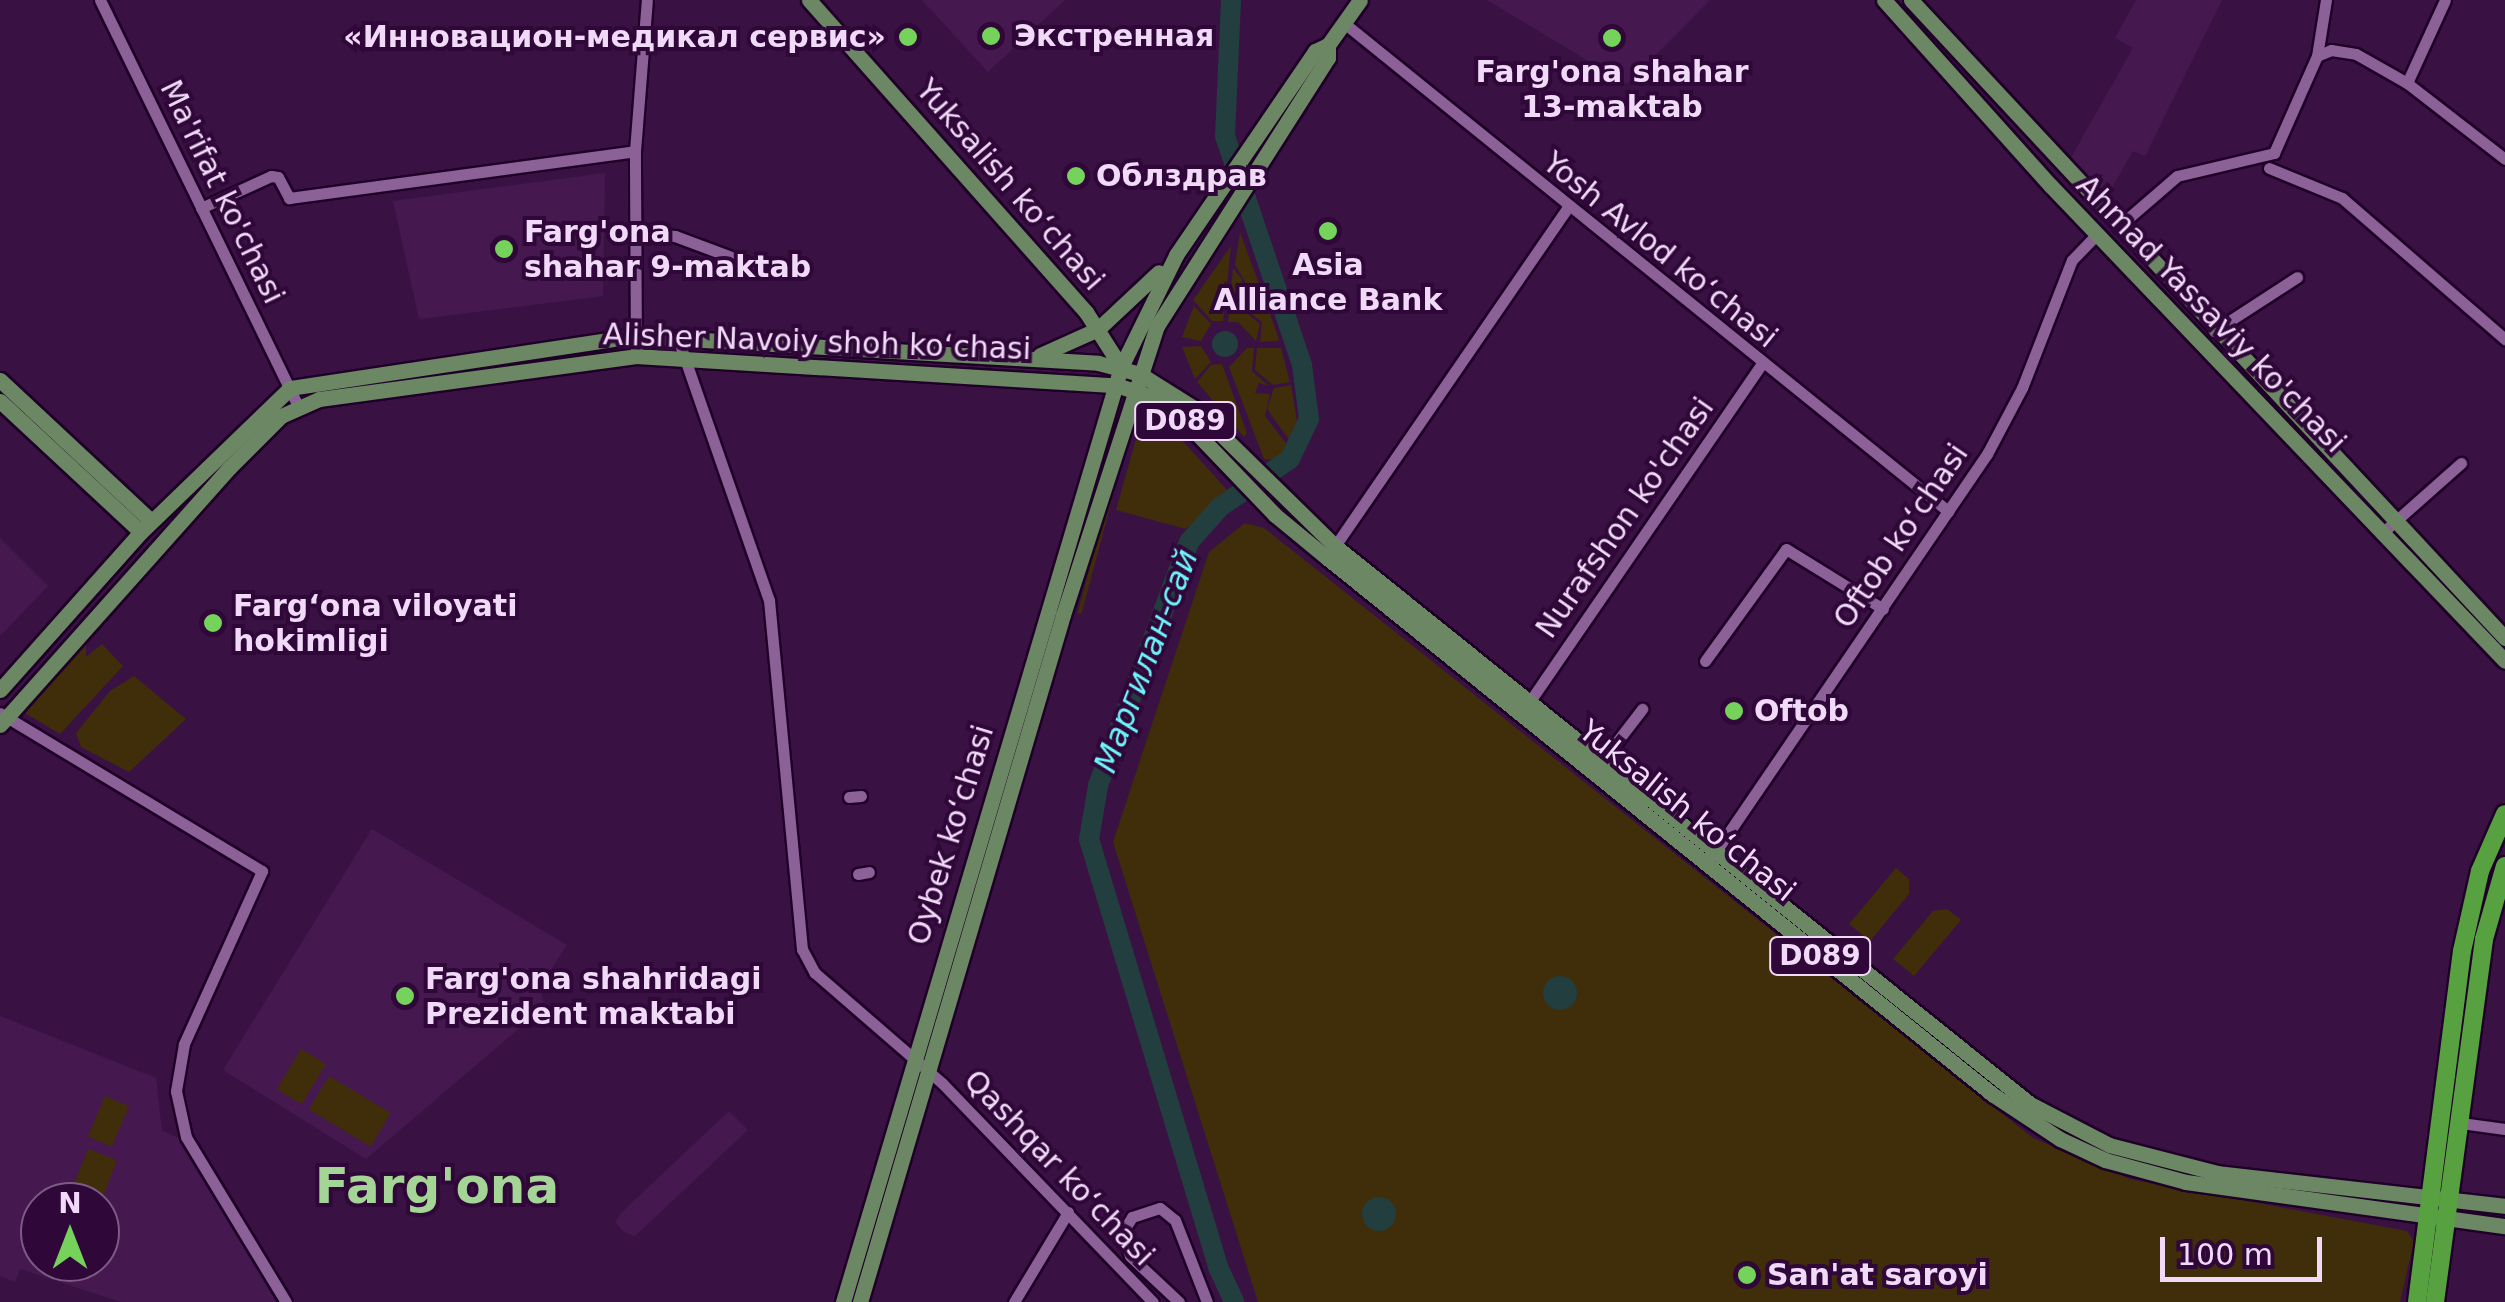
<!DOCTYPE html>
<meta charset="utf-8">
<style>
body{margin:0}
#map{position:relative;width:2505px;height:1302px;overflow:hidden;background:#391243;font-family:"DejaVu Sans",sans-serif}
div>[style]{position:absolute}
[style*='--x']{left:calc(var(--x)*1px);top:calc(var(--y)*1px);width:calc(var(--w)*1px);rotate:calc(var(--a)*1deg)}
.built>*{inset:0;background:#45194f}
.green>*{inset:0;background:#402d0a;transform-origin:0 0}
.water>*{inset:0;background:#223e3f}
.round{border-radius:50%}
.river>*{height:20px;margin:-10px;padding:0 10px;transform-origin:10px;border-radius:10px;background:#223e3f}
.roads{filter:drop-shadow(2px 0 #1f0028) drop-shadow(-2px 0 #1f0028) drop-shadow(0 2px #1f0028) drop-shadow(0 -2px #1f0028)}
.minor>*{height:11px;margin:-5.5px;padding:0 5.5px;transform-origin:5.5px;border-radius:5.5px;background:#8b6197}
.major>*{height:15px;margin:-7.5px;padding:0 7.5px;transform-origin:7.5px;border-radius:7.5px;background:#6c8763}
.highway>*{height:18px;margin:-9px;padding:0 9px;transform-origin:9px;border-radius:9px;background:#57a141}
.dots>*{width:28px;height:28px;translate:-50% -50%;box-sizing:border-box;border:5px solid #2f0738;border-radius:50%}
span{translate:-50% -50%;white-space:nowrap;text-align:center;line-height:1.15;-webkit-text-stroke:8px #2f0738;paint-order:stroke}
.shield-label span{padding:2px 8px;background:#2f0738;border:2px solid;border-radius:8px;-webkit-text-stroke-width:0}
.shield-label{font-size:28px;color:#f1daf8;font-weight:700}
.poi-label{font-size:30px;color:#f1daf8;font-weight:700}
.left{translate:0 -50%;text-align:left}
.right{translate:-100% -50%;text-align:right}
.street-label{font-size:30px;color:#f1daf8}
.water-label{font-size:32px;color:#6ef4fa;font-style:italic}
.town-label{font-size:50px;color:#a4d597;font-weight:700}
.north{position:absolute;left:20px;top:1182px;width:100px;height:100px;box-sizing:border-box;background:#2f0738;border:2px solid #7d5b85;border-radius:50%;rotate:0deg;font-size:28px;font-weight:700;line-height:40px;text-align:center;color:#f1daf8}
.north::after{content:'';display:block;margin:auto;width:35px;height:45px;background:#75d25b;clip-path:polygon(50% 0,100% 100%,50% 72%,0 100%)}
.scale{position:absolute;left:2160px;top:1237px;width:162px;height:45px;box-sizing:border-box;border:5px solid #f1daf8;border-top:0;padding-left:12px;font-size:30px;line-height:35px;white-space:nowrap;color:#f1daf8;-webkit-text-stroke:8px #2f0738;paint-order:stroke}
</style>
<div id="map">
<div class="built">
<i style="clip-path:polygon(922px 0,1065px 0,988px 72px)"></i>
<i style="clip-path:polygon(1487px 0,1710px 0,1627px 84px)"></i>
<i style="clip-path:polygon(2136px 0,2222px 0,2145px 156px,2133px 151px,2105px 200px,2068px 163px,2133px 48px,2115px 38px)"></i>
<i style="clip-path:polygon(605px 173px,603px 296px,419px 319px,393px 201px)"></i>
<i style="clip-path:polygon(0 538px,48px 586px,0 636px)"></i>
<i style="clip-path:polygon(372px 829px,567px 945px,540px 986px,544px 1007px,366px 1159px,223px 1070px)"></i>
<i style="clip-path:polygon(evenodd,0 1016px,156px 1078px,162px 1131px,181px 1139px,278px 1302px,121px 1302px,20px 1269px,15px 1282px,0 1276px,0 1016px,40px 1202px,100px 1202px,100px 1262px,40px 1262px,40px 1202px)"></i>
<i style="clip-path:polygon(729px 1111px,748px 1130px,635px 1236px,624px 1232px,615px 1222px,622px 1212px)"></i>
</div>
<div class="green">
<i style="clip-path:polygon(1240px 232px,1279px 339px,1278px 341px,1260px 342px,1262px 322px,1239px 304px,1245px 282px,1235px 265px)"></i>
<i style="clip-path:polygon(1231px 246px,1223px 321px,1212px 321px,1193px 300px)"></i>
<i style="clip-path:polygon(1233px 268px,1242px 279px,1238px 306px,1260px 324px,1256px 341px,1238px 322px,1228px 322px)"></i>
<i style="clip-path:polygon(1194px 306px,1211px 324px,1201px 341px,1182px 337px)"></i>
<i style="clip-path:polygon(1201px 346px,1211px 362px,1195px 379px,1182px 347px)"></i>
<i style="clip-path:polygon(1247px 348px,1254px 348px,1252px 371px,1269px 386px,1259px 383px,1255px 393px,1270px 394px,1265px 416px,1289px 447px,1276px 460px,1264px 459px,1229px 367px)"></i>
<i style="clip-path:polygon(1257px 348px,1281px 348px,1290px 382px,1273px 385px,1255px 370px)"></i>
<i style="clip-path:polygon(1222px 364px,1247px 433px,1244px 437px,1197px 382px,1211px 365px)"></i>
<i style="clip-path:polygon(1291px 385px,1297px 421px,1292px 444px,1267px 409px,1274px 388px)"></i>
<i style="clip-path:polygon(1150px 424px,1171px 428px,1228px 491px,1186px 529px,1116px 510px,1136px 439px)"></i>
<i style="left:1127px;top:444px;width:176px;height:4px;rotate:105deg"></i>
<i style="clip-path:polygon(1245px 523px,1264px 528px,2033px 1138px,2130px 1179px,2407px 1231px,2414px 1241px,2400px 1302px,1258px 1302px,1113px 842px,1209px 552px)"></i>
<i style="clip-path:polygon(76px 641px,86px 644px,86px 657px,102px 644px,123px 666px,60px 734px,25px 713px,29px 696px,68px 665px,68px 647px)"></i>
<i style="clip-path:polygon(134px 676px,186px 719px,129px 772px,81px 747px,76px 733px,110px 691px)"></i>
<i style="clip-path:polygon(1896px 868px,1909px 879px,1909px 894px,1870px 941px,1849px 924px)"></i>
<i style="clip-path:polygon(1947px 909px,1961px 920px,1914px 976px,1893px 959px,1933px 911px)"></i>
<i style="left:301px;top:1049px;width:29px;height:47px;rotate:31deg"></i>
<i style="left:329px;top:1076px;width:72px;height:39px;rotate:31deg"></i>
<i style="left:105px;top:1096px;width:26px;height:44px;rotate:23deg"></i>
<i style="clip-path:polygon(88px 1149px,117px 1160px,100px 1205px,67px 1202px)"></i>
</div>
<div class="water">
<i class="round" style="left:1212px;top:331px;width:26px;height:26px"></i>
<i class="round" style="left:1543px;top:976px;width:34px;height:34px"></i>
<i class="round" style="left:1362px;top:1197px;width:34px;height:34px"></i>
</div>
<div class="river">
<i style="--x:1231;--y:0;--w:136;--a:92.5"></i>
<i style="--x:1225;--y:136;--w:242;--a:71.4"></i>
<i style="--x:1302;--y:365;--w:54;--a:82.6"></i>
<i style="--x:1309;--y:419;--w:44;--a:115.4"></i>
<i style="--x:1290;--y:459;--w:85;--a:145.6"></i>
<i style="--x:1220;--y:507;--w:47;--a:131.5"></i>
<i style="--x:1189;--y:542;--w:260;--a:110.5"></i>
<i style="--x:1098;--y:786;--w:54;--a:99.6"></i>
<i style="--x:1089;--y:839;--w:447;--a:73.2"></i>
<i style="--x:1218;--y:1267;--w:38;--a:65"></i>
</div>
<div class="roads">
<div class="minor">
<i style="--x:100;--y:0;--w:452;--a:64"></i>
<i style="--x:1344;--y:23;--w:777;--a:38.94"></i>
<i style="--x:2317;--y:56;--w:57;--a:-80.9"></i>
<i style="--x:2407;--y:83;--w:91;--a:-65.4"></i>
<i style="--x:2269;--y:168;--w:79;--a:22.3"></i>
<i style="--x:2342;--y:198;--w:216;--a:40.9"></i>
<i style="--x:201;--y:208;--w:77;--a:-24.6"></i>
<i style="--x:271;--y:176;--w:7;--a:8"></i>
<i style="--x:278;--y:177;--w:24;--a:62"></i>
<i style="--x:289;--y:198;--w:349;--a:-7.7"></i>
<i style="--x:2118;--y:227;--w:78;--a:-40.8"></i>
<i style="--x:2177;--y:176;--w:100;--a:-13.3"></i>
<i style="--x:2274;--y:153;--w:106;--a:-66.1"></i>
<i style="--x:2317;--y:56;--w:15;--a:-23"></i>
<i style="--x:2331;--y:50;--w:25;--a:9"></i>
<i style="--x:2356;--y:54;--w:59;--a:29.6"></i>
<i style="--x:2407;--y:83;--w:124;--a:37.8"></i>
<i style="--x:634;--y:232;--w:41;--a:5.6"></i>
<i style="--x:675;--y:236;--w:80;--a:20.5"></i>
<i style="--x:2214;--y:331;--w:99;--a:-33"></i>
<i style="--x:678;--y:339;--w:276;--a:70.8"></i>
<i style="--x:769;--y:600;--w:351;--a:84.6"></i>
<i style="--x:802;--y:949;--w:27;--a:62"></i>
<i style="--x:815;--y:973;--w:168;--a:40.9"></i>
<i style="--x:942;--y:1083;--w:304;--a:46.1"></i>
<i style="--x:636;--y:356;--w:205;--a:-90.3"></i>
<i style="--x:635;--y:151;--w:151;--a:-85.5"></i>
<i style="--x:2381;--y:534;--w:107;--a:-41.6"></i>
<i style="--x:1335;--y:546;--w:411;--a:-55.5"></i>
<i style="--x:1705;--y:661;--w:138;--a:-54.1"></i>
<i style="--x:1786;--y:549;--w:114;--a:31.7"></i>
<i style="--x:1530;--y:701;--w:409;--a:-55.5"></i>
<i style="--x:0;--y:713;--w:306;--a:31.1"></i>
<i style="--x:262;--y:871;--w:190;--a:114.3"></i>
<i style="--x:184;--y:1044;--w:48;--a:99.7"></i>
<i style="--x:176;--y:1091;--w:47;--a:77.7"></i>
<i style="--x:186;--y:1137;--w:193;--a:58.8"></i>
<i style="--x:1602;--y:761;--w:66;--a:-52.4"></i>
<i style="--x:849;--y:797;--w:12;--a:-5"></i>
<i style="--x:1712;--y:857;--w:488;--a:-55.7"></i>
<i style="--x:1987;--y:454;--w:75;--a:-62.1"></i>
<i style="--x:2022;--y:388;--w:137;--a:-68.7"></i>
<i style="--x:2072;--y:260;--w:36;--a:-46"></i>
<i style="--x:858;--y:874;--w:11;--a:-10"></i>
<i style="--x:2461;--y:1123;--w:44;--a:7.8"></i>
<i style="--x:1014;--y:1302;--w:105;--a:-59"></i>
<i style="--x:1179;--y:1302;--w:67;--a:-136.8"></i>
<i style="--x:1130;--y:1256;--w:24;--a:-109"></i>
<i style="--x:1122;--y:1233;--w:19;--a:-58"></i>
<i style="--x:1132;--y:1217;--w:29;--a:-18"></i>
<i style="--x:1160;--y:1208;--w:19;--a:39"></i>
<i style="--x:1175;--y:1220;--w:88;--a:68.7"></i>
</div>
<div class="major">
<i style="--x:809;--y:0;--w:417;--a:48.4"></i>
<i style="--x:1086;--y:312;--w:65;--a:57.5"></i>
<i style="--x:1884;--y:0;--w:249;--a:48.1"></i>
<i style="--x:2050;--y:185;--w:658;--a:46.29"></i>
<i style="--x:1911;--y:0;--w:872;--a:47.05"></i>
<i style="--x:1040;--y:355;--w:64;--a:-24.1"></i>
<i style="--x:1098;--y:329;--w:83;--a:-43.1"></i>
<i style="--x:0;--y:380;--w:207;--a:43"></i>
<i style="--x:0;--y:401;--w:192;--a:42.9"></i>
<i style="--x:0;--y:690;--w:212;--a:-48.3"></i>
<i style="--x:141;--y:532;--w:207;--a:-44"></i>
<i style="--x:290;--y:388;--w:348;--a:-8.6"></i>
<i style="--x:634;--y:336;--w:465;--a:3.3"></i>
<i style="--x:1098;--y:363;--w:43;--a:14.7"></i>
<i style="--x:1140;--y:374;--w:64;--a:32.2"></i>
<i style="--x:1194;--y:408;--w:197;--a:44.4"></i>
<i style="--x:1335;--y:546;--w:891;--a:38.76"></i>
<i style="--x:2030;--y:1104;--w:89;--a:27.4"></i>
<i style="--x:2109;--y:1145;--w:112;--a:14.5"></i>
<i style="--x:2217;--y:1173;--w:290;--a:6.5"></i>
<i style="--x:0;--y:725;--w:344;--a:-48.3"></i>
<i style="--x:229;--y:468;--w:74;--a:-45"></i>
<i style="--x:281;--y:416;--w:42;--a:-24.1"></i>
<i style="--x:319;--y:399;--w:320;--a:-7.7"></i>
<i style="--x:636;--y:356;--w:481;--a:3.5"></i>
<i style="--x:1116;--y:385;--w:35;--a:18"></i>
<i style="--x:1149;--y:396;--w:41;--a:34.1"></i>
<i style="--x:1183;--y:419;--w:133;--a:46.2"></i>
<i style="--x:1275;--y:515;--w:66;--a:39.5"></i>
<i style="--x:1326;--y:557;--w:856;--a:38.88"></i>
<i style="--x:1992;--y:1094;--w:82;--a:33.5"></i>
<i style="--x:2060;--y:1139;--w:50;--a:25"></i>
<i style="--x:2105;--y:1160;--w:84;--a:15.2"></i>
<i style="--x:2186;--y:1182;--w:322;--a:7.9"></i>
<i style="--x:843;--y:1302;--w:975;--a:-73.44"></i>
<i style="--x:1121;--y:367;--w:125;--a:-63.8"></i>
<i style="--x:1176;--y:255;--w:247;--a:-55.7"></i>
<i style="--x:1315;--y:51;--w:14;--a:-25"></i>
<i style="--x:1328;--y:45;--w:55;--a:-54.6"></i>
<i style="--x:860;--y:1302;--w:716;--a:-73.54"></i>
<i style="--x:1063;--y:615;--w:304;--a:-72"></i>
<i style="--x:1157;--y:326;--w:318;--a:-57.5"></i>
<i style="--x:1328;--y:58;--w:13;--a:-90"></i>
</div>
<div class="highway">
<i style="--x:2417;--y:1302;--w:354;--a:-82.7"></i>
<i style="--x:2462;--y:951;--w:82;--a:-77.3"></i>
<i style="--x:2480;--y:871;--w:62;--a:-66.3"></i>
<i style="--x:2435;--y:1302;--w:366;--a:-82.3"></i>
<i style="--x:2484;--y:939;--w:76;--a:-74"></i>
</div>
</div>
<div class="dots">
<i style="left:991px;top:36px;background:#75d25b"></i>
<i style="left:908px;top:37px;background:#75d25b"></i>
<i style="left:1612px;top:38px;background:#75d25b"></i>
<i style="left:1076px;top:176px;background:#75d25b"></i>
<i style="left:1328px;top:231px;background:#75d25b"></i>
<i style="left:504px;top:249px;background:#75d25b"></i>
<i style="left:213px;top:623px;background:#75d25b"></i>
<i style="left:1734px;top:711px;background:#75d25b"></i>
<i style="left:405px;top:996px;background:#75d25b"></i>
<i style="left:1747px;top:1275px;background:#75d25b"></i>
</div>
<div class="shield-label">
<span style="left:1185px;top:421px">D089</span>
<span style="left:1820px;top:956px">D089</span>
</div>
<div class="poi-label">
<span class="left" style="left:1014px;top:36px">Экстренная</span>
<span class="right" style="left:886px;top:37px">«Инновацион-медикал сервис»</span>
<span style="left:1612px;top:89px">Farg'ona shahar<br>13-maktab</span>
<span class="left" style="left:1096px;top:176px">Облздрав</span>
<span class="left" style="left:524px;top:249px">Farg'ona<br>shahar 9-maktab</span>
<span style="left:1328px;top:282px">Asia<br>Alliance Bank</span>
<span class="left" style="left:233px;top:623px">Farg‘ona viloyati<br>hokimligi</span>
<span class="left" style="left:1754px;top:711px">Oftob</span>
<span class="left" style="left:425px;top:996px">Farg'ona shahridagi<br>Prezident maktabi</span>
<span class="left" style="left:1767px;top:1275px">San'at saroyi</span>
</div>
<div class="street-label">
<span style="left:1010px;top:185px;rotate:49deg">Yuksalish koʻchasi</span>
<span style="left:222px;top:192px;rotate:64deg">Ma'rifat ko'chasi</span>
<span style="left:1660px;top:250px;rotate:39deg">Yosh Avlod koʻchasi</span>
<span style="left:2211px;top:314px;rotate:46deg">Ahmad Yassaviy ko'chasi</span>
<span style="left:817px;top:342px;rotate:2deg">Alisher Navoiy shoh koʻchasi</span>
<span style="left:1625px;top:518px;rotate:-55deg">Nurafshon ko'chasi</span>
<span style="left:1901px;top:536px;rotate:-56deg">Oftob koʻchasi</span>
<span style="left:1687px;top:811px;rotate:39deg">Yuksalish koʻchasi</span>
<span style="left:951px;top:835px;rotate:-73deg">Oybek ko‘chasi</span>
<span style="left:1059px;top:1168px;rotate:46deg">Qashqar koʻchasi</span>
</div>
<div class="water-label">
<span style="left:1146px;top:661px;rotate:-69deg">Маргилан-сай</span>
</div>
<div class="town-label">
<span style="left:437px;top:1187px">Farg'ona</span>
</div>
<div class="north">N</div>
<div class="scale">100 m</div>
</div>
